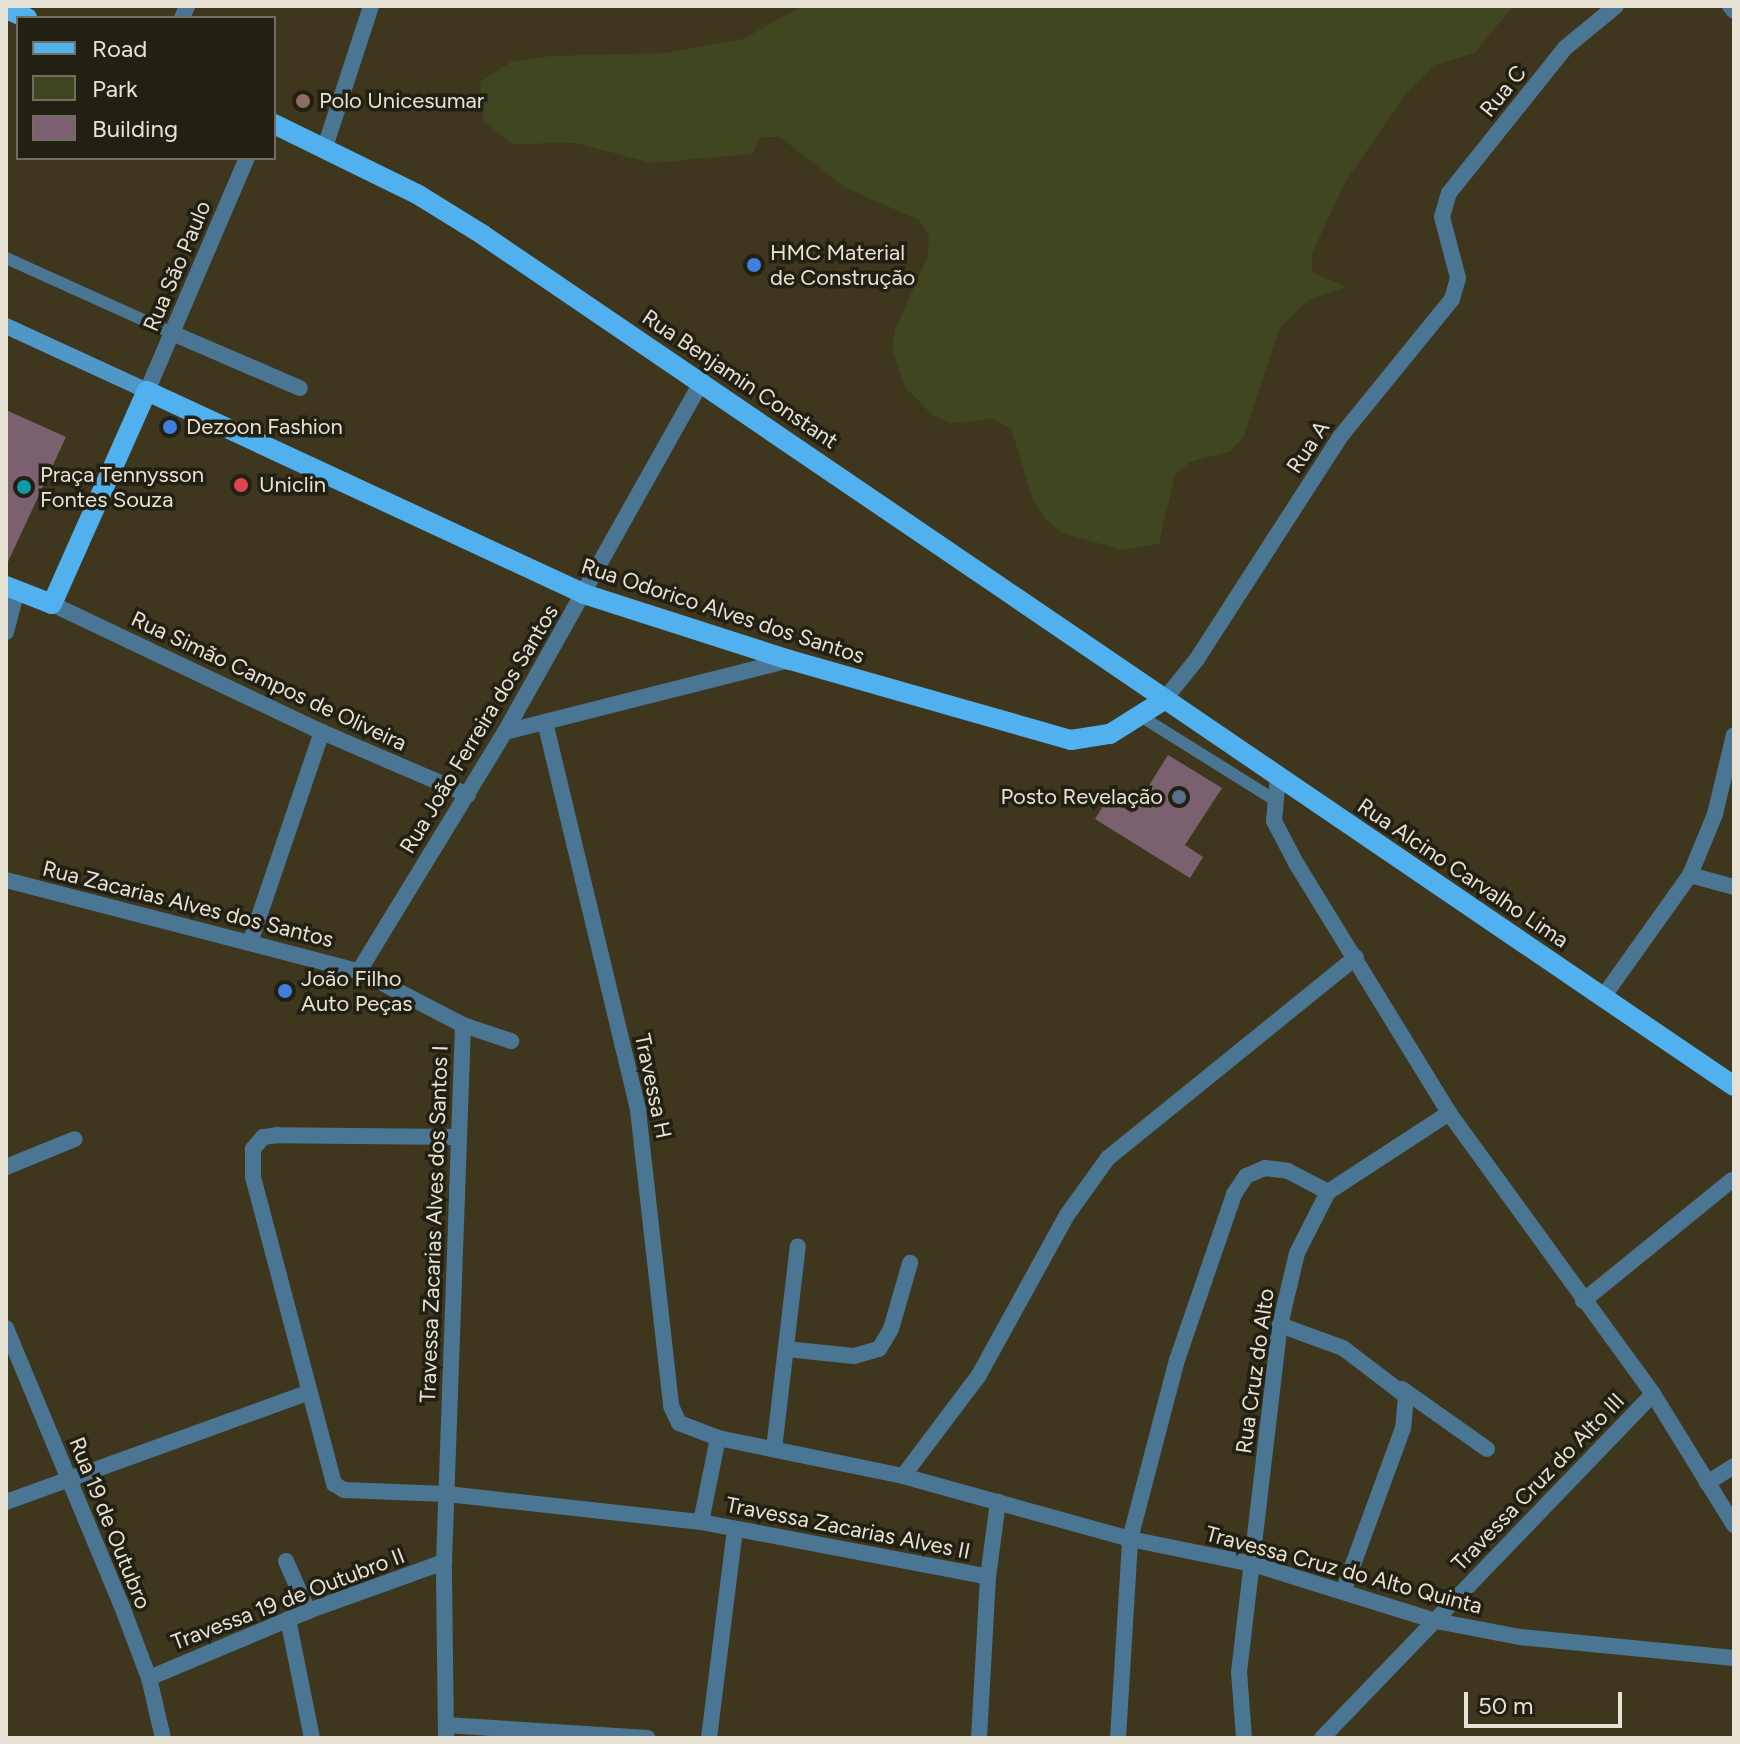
<!DOCTYPE html>
<meta charset="utf-8">
<style>
body{margin:0}
#map{position:relative;width:1740px;height:1744px;overflow:hidden;background:#3e371e;font-family:Figtree,sans-serif}
div>[style]{position:absolute}
[style*='--x']{left:calc(var(--x)*1px);top:calc(var(--y)*1px);width:calc(var(--w)*1px);rotate:calc(var(--a)*1deg)}
.green>*{inset:0;background:#3f4620}
.building>*{inset:0;background:#7b606f}
.service>*{height:12px;margin:-6px;padding:0 6px;transform-origin:6px;border-radius:6px;background:#4a7593}
.minor>*{height:16px;margin:-8px;padding:0 8px;transform-origin:8px;border-radius:8px;background:#4a7593}
.secondary>*{height:16px;margin:-8px;padding:0 8px;transform-origin:8px;border-radius:8px;background:#4f97c6}
.primary>*{height:20px;margin:-10px;padding:0 10px;transform-origin:10px;border-radius:10px;background:#50b1ee}
.dots>*{width:22px;height:22px;translate:-50% -50%;box-sizing:border-box;border:4px solid #221f13;border-radius:50%}
span{translate:-50% -50%;white-space:nowrap;text-align:center;line-height:1.15;-webkit-text-stroke:7px #221f13;paint-order:stroke}
.street-label{font-size:22px;color:#e7e2d3}
.poi-label{font-size:22px;color:#e7e2d3}
.left{translate:0 -50%;text-align:left}
.right{translate:-100% -50%;text-align:right}
.frame{position:absolute;inset:0;border:8px solid #e7e2d3;pointer-events:none}
.legend{position:absolute;left:16px;top:16px;width:260px;height:144px;box-sizing:border-box;background:#221f13;border:2px solid #716d60;margin:0;padding:10px 14px;list-style:none;font-size:24px;color:#e7e2d3}
.legend li{display:flex;align-items:center;gap:16px;height:40px}
.legend b{width:40px;border:2px solid #716d60}
.scale{position:absolute;left:1464px;top:1692px;width:158px;height:36px;box-sizing:border-box;border:4px solid #e7e2d3;border-top:0;padding-left:10px;font-size:24px;line-height:28px;white-space:nowrap;color:#e7e2d3;-webkit-text-stroke:6px #221f13;paint-order:stroke}
</style>
<div id="map">
<div class="green">
<i style="clip-path:polygon(802px 6px,1513px 6px,1475px 53px,1435px 65px,1406px 94px,1346px 181px,1312px 253px,1312px 272px,1346px 287px,1308px 300px,1280px 328px,1244px 436px,1231px 451px,1190px 462px,1175px 475px,1159px 544px,1121px 550px,1060px 532px,1045px 518px,1033px 501px,1011px 428px,992px 419px,952px 423px,933px 416px,905px 387px,892px 351px,895px 330px,928px 256px,929px 236px,919px 220px,844px 187px,780px 137px,761px 137px,752px 154px,652px 163px,575px 143px,513px 144px,483px 121px,480px 82px,511px 62px,551px 56px,666px 53px,743px 39px)"></i>
</div>
<div class="building">
<i style="clip-path:polygon(6px 410px,66px 437px,6px 566px)"></i>
<i style="clip-path:polygon(1168px 755px,1222px 788px,1185px 845px,1203px 857px,1190px 878px,1095px 819px,1108px 798px,1132px 813px)"></i>
</div>
<div class="service">
<i style="--x:6;--y:258;--w:182;--a:24.3"></i>
<i style="--x:1142;--y:717;--w:155;--a:32"></i>
</div>
<div class="minor">
<i style="--x:1730;--y:6;--w:6;--a:51"></i>
<i style="--x:182;--y:18;--w:13;--a:-67"></i>
<i style="--x:325;--y:147;--w:148;--a:-71.9"></i>
<i style="--x:172;--y:333;--w:139;--a:23.3"></i>
<i style="--x:147;--y:391;--w:254;--a:-66.8"></i>
<i style="--x:52;--y:604;--w:299;--a:25.4"></i>
<i style="--x:322;--y:732;--w:159;--a:23.3"></i>
<i style="--x:6;--y:632;--w:43;--a:-75.3"></i>
<i style="--x:1164;--y:700;--w:53;--a:-51.2"></i>
<i style="--x:1197;--y:659;--w:264;--a:-57.2"></i>
<i style="--x:1340;--y:437;--w:178;--a:-50.9"></i>
<i style="--x:1452;--y:299;--w:22;--a:-74"></i>
<i style="--x:1458;--y:278;--w:63;--a:-104.7"></i>
<i style="--x:1442;--y:217;--w:25;--a:-74"></i>
<i style="--x:1449;--y:193;--w:186;--a:-51.3"></i>
<i style="--x:1565;--y:48;--w:66;--a:-39.5"></i>
<i style="--x:545;--y:722;--w:399;--a:76.5"></i>
<i style="--x:638;--y:1110;--w:298;--a:83.6"></i>
<i style="--x:671;--y:1406;--w:19;--a:65"></i>
<i style="--x:679;--y:1423;--w:42;--a:21"></i>
<i style="--x:718;--y:1438;--w:189;--a:11.6"></i>
<i style="--x:903;--y:1476;--w:236;--a:15.5"></i>
<i style="--x:1130;--y:1539;--w:126;--a:11.5"></i>
<i style="--x:1253;--y:1564;--w:192;--a:17.3"></i>
<i style="--x:1436;--y:1621;--w:86;--a:10.8"></i>
<i style="--x:1520;--y:1637;--w:215;--a:5.6"></i>
<i style="--x:505;--y:732;--w:294;--a:-14.2"></i>
<i style="--x:1278;--y:777;--w:44;--a:95.2"></i>
<i style="--x:1274;--y:821;--w:47;--a:62.4"></i>
<i style="--x:1296;--y:863;--w:293;--a:58.5"></i>
<i style="--x:1449;--y:1113;--w:347;--a:54"></i>
<i style="--x:1653;--y:1394;--w:154;--a:58.3"></i>
<i style="--x:1690;--y:875;--w:46;--a:15.3"></i>
<i style="--x:6;--y:880;--w:365;--a:14.5"></i>
<i style="--x:359;--y:971;--w:117;--a:27.4"></i>
<i style="--x:463;--y:1025;--w:51;--a:18.4"></i>
<i style="--x:250;--y:943;--w:223;--a:-71.2"></i>
<i style="--x:359;--y:971;--w:280;--a:-58.6"></i>
<i style="--x:505;--y:732;--w:403;--a:-60.7"></i>
<i style="--x:1603;--y:997;--w:150;--a:-54.5"></i>
<i style="--x:1690;--y:875;--w:66;--a:-67.7"></i>
<i style="--x:1715;--y:814;--w:81;--a:-76.5"></i>
<i style="--x:457;--y:1137;--w:179;--a:-179.4"></i>
<i style="--x:278;--y:1135;--w:15;--a:172"></i>
<i style="--x:263;--y:1137;--w:16;--a:130"></i>
<i style="--x:253;--y:1149;--w:28;--a:90"></i>
<i style="--x:253;--y:1177;--w:318;--a:75.2"></i>
<i style="--x:334;--y:1484;--w:12;--a:31"></i>
<i style="--x:344;--y:1490;--w:103;--a:2.2"></i>
<i style="--x:447;--y:1494;--w:256;--a:6.3"></i>
<i style="--x:701;--y:1522;--w:86;--a:-78.6"></i>
<i style="--x:6;--y:1167;--w:74;--a:-22.1"></i>
<i style="--x:1583;--y:1301;--w:192;--a:-39.1"></i>
<i style="--x:1280;--y:1325;--w:67;--a:20.1"></i>
<i style="--x:1343;--y:1348;--w:79;--a:37.3"></i>
<i style="--x:1406;--y:1396;--w:32;--a:95"></i>
<i style="--x:1403;--y:1428;--w:171;--a:110.1"></i>
<i style="--x:6;--y:1328;--w:308;--a:67.4"></i>
<i style="--x:124;--y:1612;--w:71;--a:69.3"></i>
<i style="--x:149;--y:1678;--w:62;--a:76.9"></i>
<i style="--x:786;--y:1349;--w:68;--a:5.9"></i>
<i style="--x:854;--y:1356;--w:26;--a:-16"></i>
<i style="--x:879;--y:1349;--w:23;--a:-59"></i>
<i style="--x:891;--y:1329;--w:69;--a:-73.9"></i>
<i style="--x:1402;--y:1389;--w:104;--a:35.2"></i>
<i style="--x:774;--y:1449;--w:204;--a:-83.3"></i>
<i style="--x:903;--y:1476;--w:126;--a:-53"></i>
<i style="--x:979;--y:1375;--w:183;--a:-61.2"></i>
<i style="--x:1067;--y:1215;--w:70;--a:-54.3"></i>
<i style="--x:1108;--y:1158;--w:319;--a:-39"></i>
<i style="--x:1707;--y:1483;--w:32;--a:-32"></i>
<i style="--x:6;--y:1502;--w:320;--a:-19.9"></i>
<i style="--x:701;--y:1522;--w:292;--a:10.8"></i>
<i style="--x:286;--y:1561;--w:55;--a:66.3"></i>
<i style="--x:288;--y:1619;--w:121;--a:78.6"></i>
<i style="--x:149;--y:1678;--w:173;--a:-22.8"></i>
<i style="--x:308;--y:1611;--w:145;--a:-19.8"></i>
<i style="--x:446;--y:1725;--w:202;--a:3.7"></i>
<i style="--x:446;--y:1738;--w:176;--a:-90.7"></i>
<i style="--x:444;--y:1562;--w:537;--a:-87.97"></i>
<i style="--x:709;--y:1738;--w:210;--a:-82.9"></i>
<i style="--x:979;--y:1738;--w:161;--a:-86.8"></i>
<i style="--x:988;--y:1577;--w:76;--a:-82.4"></i>
<i style="--x:1118;--y:1738;--w:199;--a:-86.5"></i>
<i style="--x:1130;--y:1539;--w:185;--a:-75.3"></i>
<i style="--x:1177;--y:1360;--w:176;--a:-71"></i>
<i style="--x:1234;--y:1194;--w:22;--a:-56"></i>
<i style="--x:1246;--y:1176;--w:21;--a:-23"></i>
<i style="--x:1265;--y:1168;--w:23;--a:7"></i>
<i style="--x:1288;--y:1171;--w:45;--a:27.7"></i>
<i style="--x:1244;--y:1738;--w:66;--a:-94.3"></i>
<i style="--x:1239;--y:1672;--w:349;--a:-83.3"></i>
<i style="--x:1280;--y:1325;--w:74;--a:-76.7"></i>
<i style="--x:1297;--y:1253;--w:68;--a:-63.1"></i>
<i style="--x:1328;--y:1192;--w:145;--a:-33.1"></i>
<i style="--x:1322;--y:1738;--w:477;--a:-46.1"></i>
</div>
<div class="secondary">
<i style="--x:6;--y:326;--w:155;--a:24.7"></i>
</div>
<div class="primary">
<i style="--x:6;--y:9;--w:23;--a:23"></i>
<i style="--x:274;--y:124;--w:159;--a:26.1"></i>
<i style="--x:417;--y:194;--w:78;--a:31.8"></i>
<i style="--x:483;--y:235;--w:1513;--a:34.23"></i>
<i style="--x:6;--y:586;--w:49;--a:21.4"></i>
<i style="--x:52;--y:604;--w:233;--a:-66"></i>
<i style="--x:147;--y:391;--w:482;--a:24.9"></i>
<i style="--x:584;--y:594;--w:216;--a:17.8"></i>
<i style="--x:790;--y:660;--w:292;--a:15.9"></i>
<i style="--x:1071;--y:740;--w:39;--a:-9"></i>
<i style="--x:1110;--y:734;--w:64;--a:-32.2"></i>
</div>
<div class="dots">
<i style="left:303px;top:101px;background:#8d6e63"></i>
<i style="left:754px;top:265px;background:#3f7fe0"></i>
<i style="left:170px;top:427px;background:#3f7fe0"></i>
<i style="left:241px;top:485px;background:#e0444e"></i>
<i style="left:24px;top:487px;background:#0f9aa8"></i>
<i style="left:1179px;top:797px;background:#5c6f8a"></i>
<i style="left:285px;top:991px;background:#3f7fe0"></i>
</div>
<div class="street-label">
<span style="left:1503px;top:91px;rotate:-51deg">Rua C</span>
<span style="left:177px;top:266px;rotate:-67deg">Rua São Paulo</span>
<span style="left:740px;top:379px;rotate:34deg">Rua Benjamin Constant</span>
<span style="left:1308px;top:447px;rotate:-56deg">Rua A</span>
<span style="left:723px;top:611px;rotate:18deg">Rua Odorico Alves dos Santos</span>
<span style="left:269px;top:681px;rotate:25deg">Rua Simão Campos de Oliveira</span>
<span style="left:479px;top:729px;rotate:-59deg">Rua João Ferreira dos Santos</span>
<span style="left:1463px;top:873px;rotate:34deg">Rua Alcino Carvalho Lima</span>
<span style="left:188px;top:904px;rotate:14deg">Rua Zacarias Alves dos Santos</span>
<span style="left:653px;top:1086px;rotate:78deg">Travessa H</span>
<span style="left:434px;top:1224px;rotate:-88deg">Travessa Zacarias Alves dos Santos I</span>
<span style="left:1255px;top:1371px;rotate:-82deg">Rua Cruz do Alto</span>
<span style="left:1538px;top:1482px;rotate:-46deg">Travessa Cruz do Alto III</span>
<span style="left:110px;top:1523px;rotate:68deg">Rua 19 de Outubro</span>
<span style="left:848px;top:1528px;rotate:11deg">Travessa Zacarias Alves II</span>
<span style="left:1344px;top:1570px;rotate:15deg">Travessa Cruz do Alto Quinta</span>
<span style="left:288px;top:1599px;rotate:-21deg">Travessa 19 de Outubro II</span>
</div>
<div class="poi-label">
<span class="left" style="left:319px;top:101px">Polo Unicesumar</span>
<span class="left" style="left:770px;top:265px">HMC Material<br>de Construção</span>
<span class="left" style="left:186px;top:427px">Dezoon Fashion</span>
<span class="left" style="left:40px;top:487px">Praça Tennysson<br>Fontes Souza</span>
<span class="left" style="left:259px;top:485px">Uniclin</span>
<span class="right" style="left:1163px;top:797px">Posto Revelação</span>
<span class="left" style="left:301px;top:991px">João Filho<br>Auto Peças</span>
</div>
<div class="frame"></div>
<ul class="legend">
<li><b style="height:10px;background:#50b1ee"></b>Road</li>
<li><b style="height:22px;background:#3f4620"></b>Park</li>
<li><b style="height:22px;background:#7b606f"></b>Building</li>
</ul>
<div class="scale">50 m</div>
</div>
